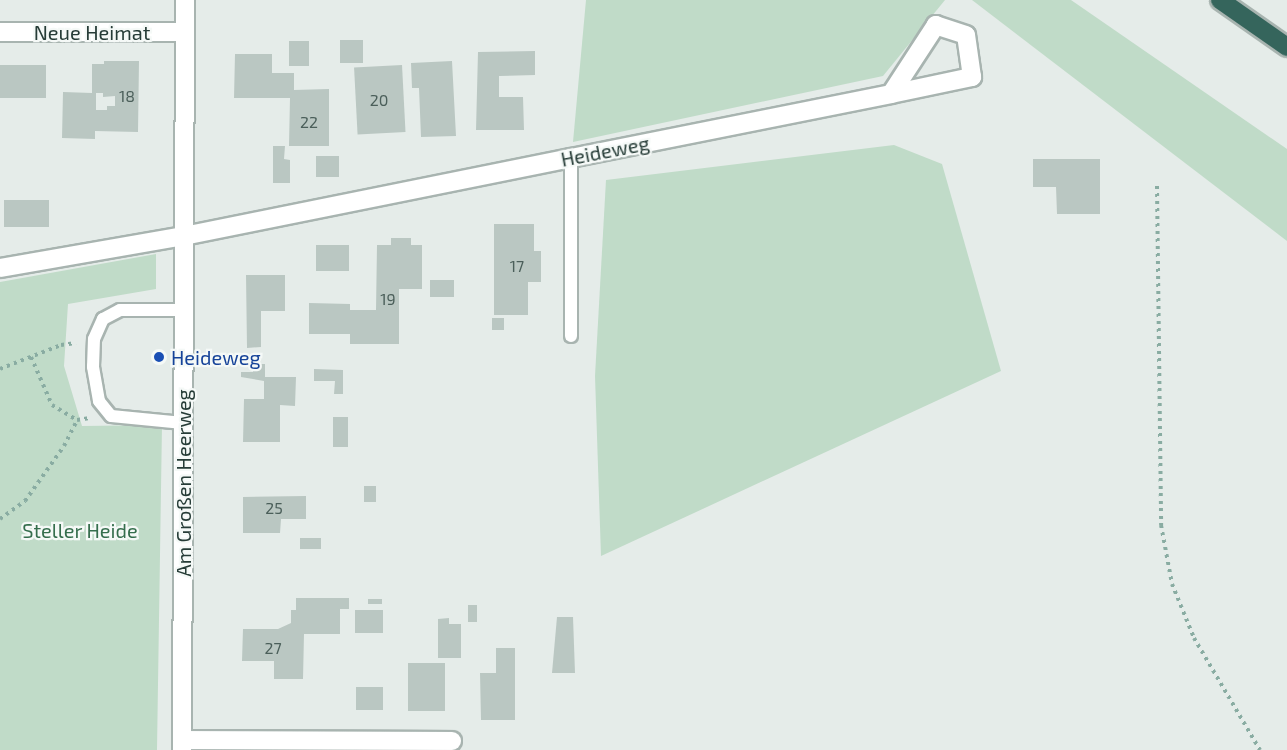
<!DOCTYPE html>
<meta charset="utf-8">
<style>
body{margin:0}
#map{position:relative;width:1287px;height:750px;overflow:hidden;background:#e5ece9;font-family:"Exo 2",sans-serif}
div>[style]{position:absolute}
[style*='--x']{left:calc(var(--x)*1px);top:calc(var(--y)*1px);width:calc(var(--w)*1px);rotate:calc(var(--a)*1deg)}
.green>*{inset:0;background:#c0dbc8}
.building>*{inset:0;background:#bac7c2;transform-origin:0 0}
.path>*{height:4px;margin-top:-2px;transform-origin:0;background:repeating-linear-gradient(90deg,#89aca2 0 3px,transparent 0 7.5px)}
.roads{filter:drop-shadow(2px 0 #a8b4b0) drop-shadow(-2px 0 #a8b4b0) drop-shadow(0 2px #a8b4b0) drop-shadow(0 -2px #a8b4b0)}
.lane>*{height:12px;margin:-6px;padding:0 6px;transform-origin:6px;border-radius:6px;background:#fff}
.street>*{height:18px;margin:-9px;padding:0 9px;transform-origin:9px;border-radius:9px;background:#fff}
.highway>*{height:18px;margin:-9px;padding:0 9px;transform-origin:9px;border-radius:9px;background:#35655c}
.dots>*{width:16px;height:16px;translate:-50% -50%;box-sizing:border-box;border:3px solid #f5f9f7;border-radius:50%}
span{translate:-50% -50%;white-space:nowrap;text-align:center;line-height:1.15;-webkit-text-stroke:4.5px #f5f9f7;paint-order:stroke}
.number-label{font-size:16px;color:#4b5f5a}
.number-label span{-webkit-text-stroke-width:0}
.street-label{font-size:20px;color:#263c37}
.transit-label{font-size:20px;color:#164399}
.left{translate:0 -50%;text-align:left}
.park-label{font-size:20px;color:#356e4d}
</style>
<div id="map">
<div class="green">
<i style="clip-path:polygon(586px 0,945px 0,883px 76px,573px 142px)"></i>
<i style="clip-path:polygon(972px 0,1071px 0,1287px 149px,1287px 241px)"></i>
<i style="clip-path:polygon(894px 145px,942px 164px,1001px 371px,601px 556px,595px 376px,606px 180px)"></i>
<i style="clip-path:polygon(156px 254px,156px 289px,68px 304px,64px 366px,82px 426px,162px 425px,157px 750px,0 750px,0 282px)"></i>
</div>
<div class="building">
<i style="left:340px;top:40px;width:23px;height:23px"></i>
<i style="left:289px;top:41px;width:20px;height:25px"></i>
<i style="clip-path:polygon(535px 51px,535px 75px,499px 76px,499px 97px,523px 97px,524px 130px,476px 130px,478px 52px)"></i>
<i style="clip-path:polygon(235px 54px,272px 54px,272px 73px,294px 73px,294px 90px,329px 89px,329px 146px,289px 146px,290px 98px,234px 98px)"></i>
<i style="clip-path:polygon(evenodd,104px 61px,139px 61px,138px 132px,95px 131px,95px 139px,62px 138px,63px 92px,92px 93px,92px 64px,104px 64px,104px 61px,96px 93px,103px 93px,103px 97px,115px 96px,115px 106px,107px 106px,107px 110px,96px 110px,96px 93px)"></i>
<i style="clip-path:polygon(452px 61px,456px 136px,421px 137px,419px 88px,412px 88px,411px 63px)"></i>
<i style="left:0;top:65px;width:46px;height:33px"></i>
<i style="left:402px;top:65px;width:67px;height:48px;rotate:87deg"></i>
<i style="clip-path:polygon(273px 146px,285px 146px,284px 159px,290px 160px,290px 183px,273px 183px)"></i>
<i style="left:316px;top:156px;width:23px;height:21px"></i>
<i style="clip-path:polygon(1033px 159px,1100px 159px,1100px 214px,1057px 214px,1056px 187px,1033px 187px)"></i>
<i style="left:49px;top:200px;width:27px;height:45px;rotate:90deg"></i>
<i style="clip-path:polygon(494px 224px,534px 224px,534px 251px,541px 251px,541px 282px,528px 282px,528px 315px,494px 315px)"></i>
<i style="clip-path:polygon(391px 238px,411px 238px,411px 245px,422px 245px,422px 289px,399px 289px,399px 344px,350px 344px,350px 334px,309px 334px,309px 303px,350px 304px,350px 310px,376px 310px,377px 245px,391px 245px)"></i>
<i style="left:316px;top:245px;width:33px;height:26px"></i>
<i style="clip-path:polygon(246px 275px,285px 275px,285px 311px,261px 311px,261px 347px,247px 348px)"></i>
<i style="left:430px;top:280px;width:24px;height:17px"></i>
<i style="left:492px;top:318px;width:12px;height:12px"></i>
<i style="clip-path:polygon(253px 364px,265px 364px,265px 377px,296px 377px,295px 406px,280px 405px,280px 442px,243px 442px,244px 399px,264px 399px,264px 381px,241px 377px,241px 372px,253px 372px)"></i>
<i style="clip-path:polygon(314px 369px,343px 370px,343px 394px,334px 394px,335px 381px,314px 381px)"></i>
<i style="left:333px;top:417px;width:15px;height:30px"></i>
<i style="left:364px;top:486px;width:12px;height:16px"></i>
<i style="clip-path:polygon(306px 496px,306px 519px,281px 519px,280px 533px,243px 533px,243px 497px)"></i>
<i style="left:300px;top:538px;width:21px;height:11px"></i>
<i style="clip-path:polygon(296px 598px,349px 598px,349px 609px,340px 609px,340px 634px,304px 634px,303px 679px,274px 679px,274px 661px,242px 661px,243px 629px,278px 629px,291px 623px,291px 610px,296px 610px)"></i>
<i style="left:368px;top:599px;width:14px;height:5px"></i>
<i style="left:468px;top:605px;width:9px;height:17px"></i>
<i style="left:355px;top:610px;width:28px;height:23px"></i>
<i style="clip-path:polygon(557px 617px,573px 617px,575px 673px,552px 673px)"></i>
<i style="clip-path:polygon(449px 618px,449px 624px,461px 624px,461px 658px,438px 658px,438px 619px)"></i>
<i style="clip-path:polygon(496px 648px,515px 648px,515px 720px,481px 720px,480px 673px,496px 673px)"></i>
<i style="left:408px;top:663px;width:37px;height:48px"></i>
<i style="left:356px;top:687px;width:27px;height:23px"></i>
</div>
<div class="path">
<i style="--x:1157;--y:186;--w:339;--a:89.3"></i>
<i style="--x:1161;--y:525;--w:60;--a:79.4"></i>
<i style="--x:1172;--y:584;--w:58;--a:67.8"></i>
<i style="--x:1194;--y:638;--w:130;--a:59.5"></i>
<i style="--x:31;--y:357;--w:52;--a:66.4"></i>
<i style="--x:52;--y:405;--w:29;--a:31"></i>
<i style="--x:77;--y:420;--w:13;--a:-9"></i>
<i style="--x:0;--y:369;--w:66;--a:-21.5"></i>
<i style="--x:61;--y:345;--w:15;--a:-8"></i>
<i style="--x:0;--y:519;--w:31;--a:-36"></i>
<i style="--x:25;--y:501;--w:67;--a:-54.7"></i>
<i style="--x:64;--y:446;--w:29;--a:-63"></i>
</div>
<div class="roads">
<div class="lane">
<i style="--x:571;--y:158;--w:178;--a:90"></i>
<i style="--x:183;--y:423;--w:72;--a:-174.4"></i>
<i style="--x:111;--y:416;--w:19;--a:-129"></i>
<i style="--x:99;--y:401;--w:35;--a:-100"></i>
<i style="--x:93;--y:367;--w:28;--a:-88"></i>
<i style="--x:94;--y:339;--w:22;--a:-66"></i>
<i style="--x:103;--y:319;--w:19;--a:-28"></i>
<i style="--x:120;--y:310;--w:64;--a:0"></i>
</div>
<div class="street">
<i style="--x:0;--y:32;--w:185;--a:0"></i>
<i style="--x:0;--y:268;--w:187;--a:-9.9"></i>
<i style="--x:184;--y:236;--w:395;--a:-11.4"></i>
<i style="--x:571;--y:158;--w:326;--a:-11.3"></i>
<i style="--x:891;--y:94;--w:83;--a:-11.9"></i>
<i style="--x:972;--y:77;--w:42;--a:-98.1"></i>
<i style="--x:966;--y:35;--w:32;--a:-162"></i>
<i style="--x:936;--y:25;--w:82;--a:123.1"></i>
<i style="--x:183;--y:740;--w:269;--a:0.2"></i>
<i style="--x:182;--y:750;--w:750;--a:-89.77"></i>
</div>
<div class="highway">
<i style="--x:1220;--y:0;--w:82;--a:35"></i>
</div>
</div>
<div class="dots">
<i style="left:159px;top:357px;background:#1a4fb4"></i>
</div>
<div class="number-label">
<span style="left:127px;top:96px">18</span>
<span style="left:379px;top:100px">20</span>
<span style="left:309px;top:122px">22</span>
<span style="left:517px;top:266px">17</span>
<span style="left:388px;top:299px">19</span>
<span style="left:274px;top:508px">25</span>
<span style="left:273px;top:648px">27</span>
</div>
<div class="street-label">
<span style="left:92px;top:32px">Neue Heimat</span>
<span style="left:605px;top:151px;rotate:-11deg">Heideweg</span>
<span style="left:183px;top:483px;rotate:-90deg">Am Großen Heerweg</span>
</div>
<div class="transit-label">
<span class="left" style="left:171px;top:357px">Heideweg</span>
</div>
<div class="park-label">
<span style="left:80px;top:530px">Steller Heide</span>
</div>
</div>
